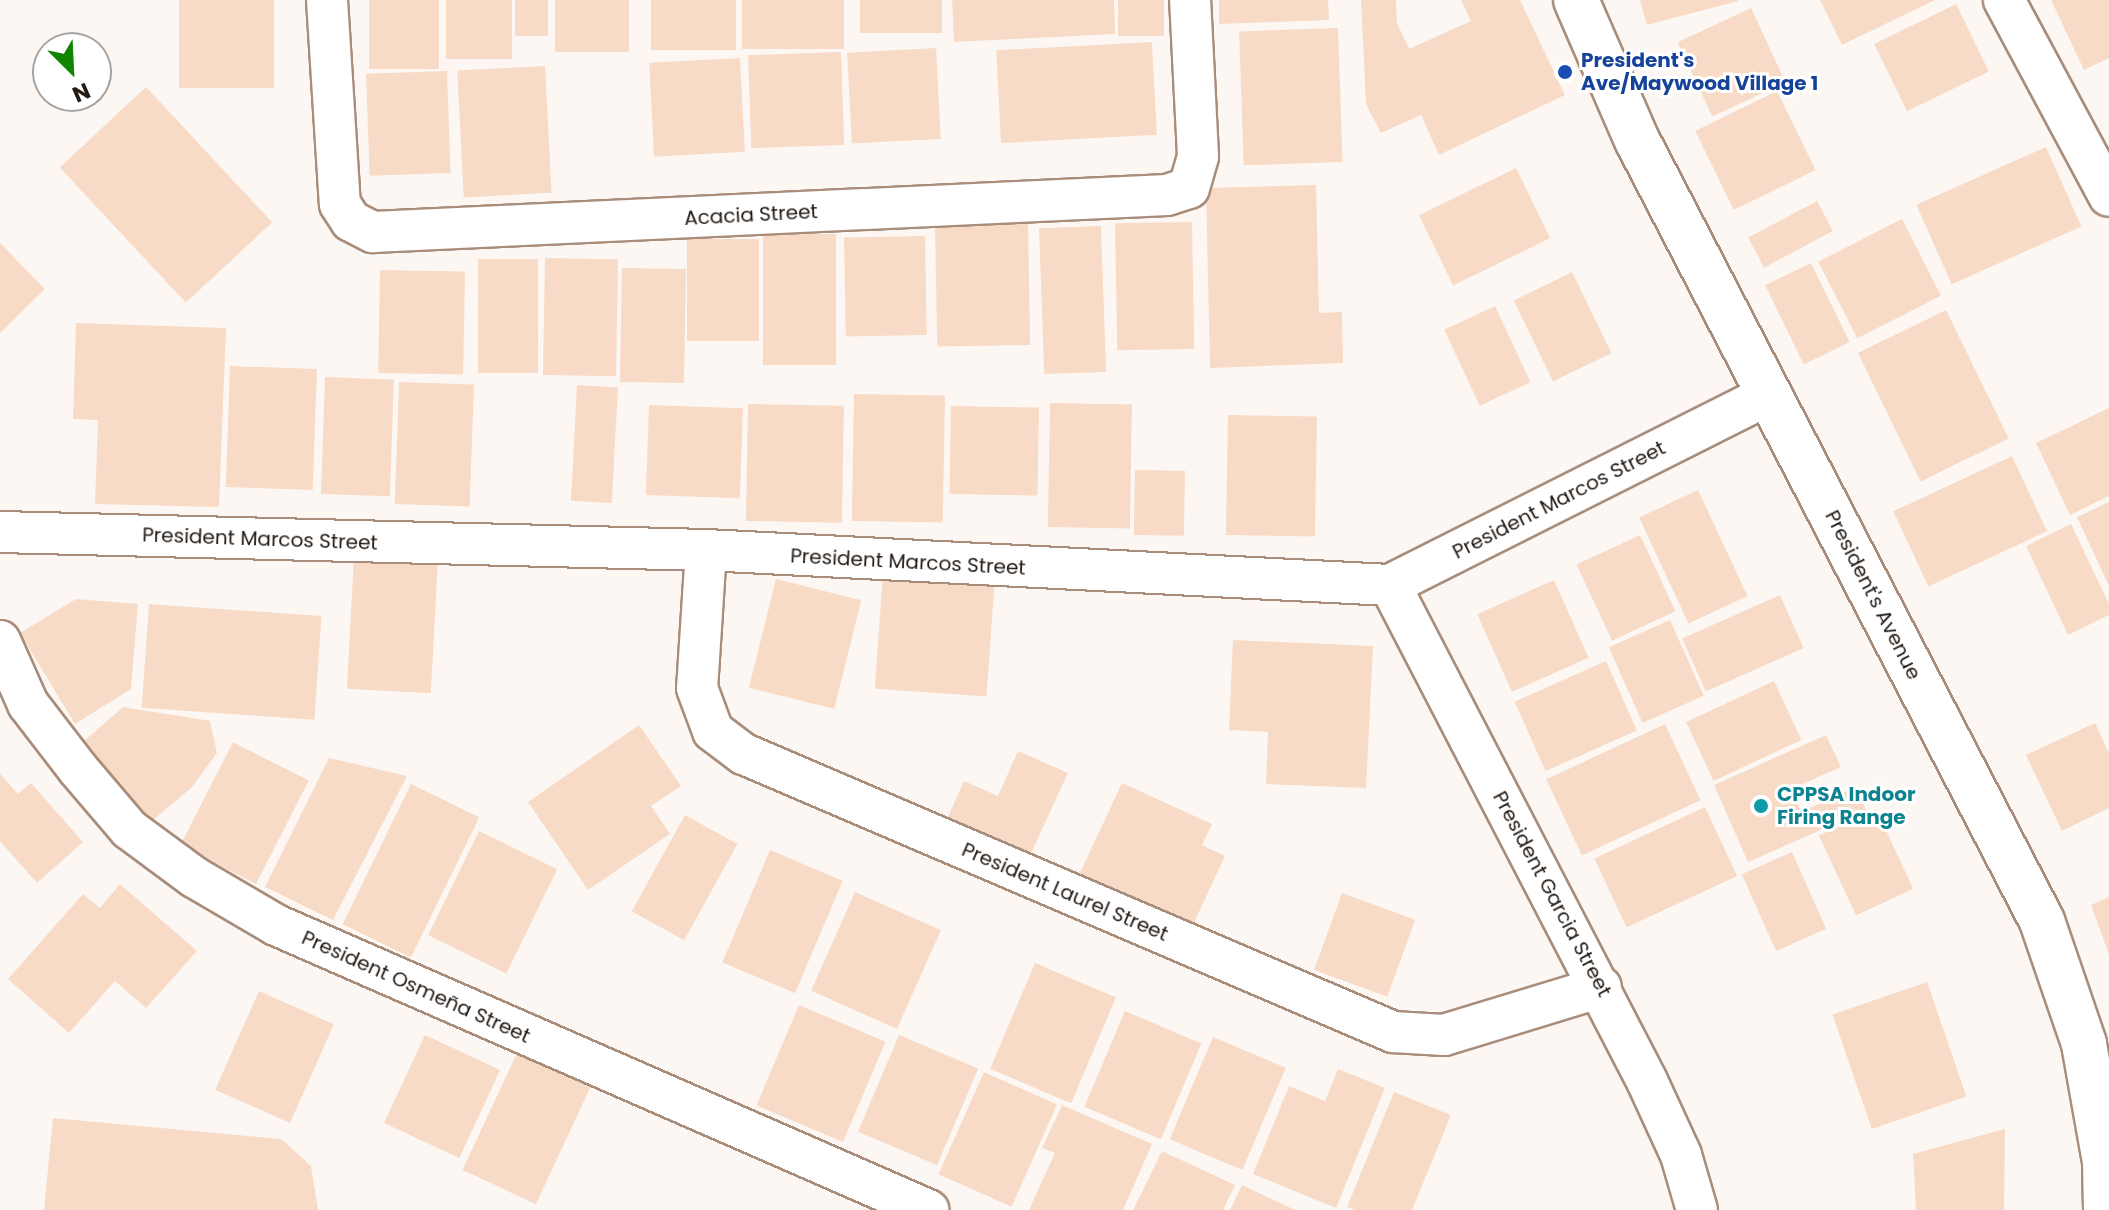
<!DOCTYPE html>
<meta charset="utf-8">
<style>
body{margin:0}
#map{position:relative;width:2109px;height:1210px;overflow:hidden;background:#fdf7f3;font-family:Poppins,sans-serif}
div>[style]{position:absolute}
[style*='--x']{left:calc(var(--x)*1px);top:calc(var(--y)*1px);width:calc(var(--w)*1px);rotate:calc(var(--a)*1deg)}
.building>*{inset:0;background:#f8dbc7;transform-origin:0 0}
.roads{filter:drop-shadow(2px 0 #a88d7b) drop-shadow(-2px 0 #a88d7b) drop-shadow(0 2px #a88d7b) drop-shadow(0 -2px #a88d7b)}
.street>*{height:40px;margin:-20px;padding:0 20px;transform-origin:20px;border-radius:20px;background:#fff}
.secondary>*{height:44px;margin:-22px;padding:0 22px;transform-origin:22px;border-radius:22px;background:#fff}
.dots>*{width:22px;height:22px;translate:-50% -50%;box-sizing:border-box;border:4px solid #fff;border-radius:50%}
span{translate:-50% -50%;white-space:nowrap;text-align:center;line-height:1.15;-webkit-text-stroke:6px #fff;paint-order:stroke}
.transit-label{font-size:20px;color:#164399;font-weight:700}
.left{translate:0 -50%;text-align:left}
.street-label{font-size:20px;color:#241a13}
.culture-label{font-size:20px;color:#0d838f;font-weight:700}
.north{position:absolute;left:32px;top:32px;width:80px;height:80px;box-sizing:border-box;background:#fff;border:2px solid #a7a3a1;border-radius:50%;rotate:156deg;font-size:22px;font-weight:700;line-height:32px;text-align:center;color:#241a13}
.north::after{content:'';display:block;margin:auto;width:28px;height:36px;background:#0f8500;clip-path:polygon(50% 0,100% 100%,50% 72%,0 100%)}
</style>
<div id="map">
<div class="building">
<i style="left:179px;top:0;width:95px;height:88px"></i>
<i style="left:369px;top:0;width:70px;height:69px"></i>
<i style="left:446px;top:0;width:66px;height:59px"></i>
<i style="left:515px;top:0;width:33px;height:36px"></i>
<i style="left:555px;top:0;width:74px;height:52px"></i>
<i style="left:651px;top:0;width:85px;height:50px"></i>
<i style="left:742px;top:0;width:102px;height:49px"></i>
<i style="left:860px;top:0;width:82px;height:33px"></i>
<i style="clip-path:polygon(952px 0,1114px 0,1115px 34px,954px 42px)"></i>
<i style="left:1118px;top:0;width:46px;height:36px"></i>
<i style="clip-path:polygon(1219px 0,1328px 0,1329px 20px,1219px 24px)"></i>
<i style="clip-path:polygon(1361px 0,1396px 0,1397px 23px,1409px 49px,1471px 21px,1461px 0,1520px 0,1565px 95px,1439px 155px,1421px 115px,1381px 133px,1366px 104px)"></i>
<i style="clip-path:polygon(1640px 0,1738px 0,1738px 1px,1647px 25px)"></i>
<i style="clip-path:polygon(1820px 0,1935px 0,1842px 45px)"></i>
<i style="clip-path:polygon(2051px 0,2109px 0,2109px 58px,2084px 70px)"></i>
<i style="left:1956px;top:4px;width:75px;height:91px;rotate:64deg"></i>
<i style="left:1751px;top:8px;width:82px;height:81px;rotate:65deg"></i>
<i style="left:1338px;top:28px;width:134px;height:99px;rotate:88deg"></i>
<i style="left:1152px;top:42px;width:93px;height:156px;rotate:87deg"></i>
<i style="left:936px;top:48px;width:91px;height:89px;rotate:87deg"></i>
<i style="left:841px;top:52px;width:93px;height:93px;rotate:88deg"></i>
<i style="left:740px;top:58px;width:94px;height:91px;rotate:87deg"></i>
<i style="left:545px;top:66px;width:127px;height:88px;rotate:87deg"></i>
<i style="left:447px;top:71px;width:102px;height:81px;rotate:88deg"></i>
<i style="left:146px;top:87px;width:185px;height:118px;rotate:47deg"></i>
<i style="left:1777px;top:91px;width:88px;height:91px;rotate:64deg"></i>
<i style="left:2046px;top:147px;width:87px;height:142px;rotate:66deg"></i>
<i style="left:1516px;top:168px;width:78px;height:108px;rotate:64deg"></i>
<i style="clip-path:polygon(1316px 185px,1319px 313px,1342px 312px,1343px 363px,1210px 368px,1206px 188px)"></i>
<i style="left:1817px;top:201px;width:34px;height:78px;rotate:62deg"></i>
<i style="left:1902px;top:219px;width:86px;height:94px;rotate:63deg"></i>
<i style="left:1028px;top:222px;width:123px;height:93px;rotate:89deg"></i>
<i style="left:1192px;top:222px;width:127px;height:77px;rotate:89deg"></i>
<i style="left:1101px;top:226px;width:146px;height:62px;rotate:88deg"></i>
<i style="left:836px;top:234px;width:131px;height:73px;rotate:90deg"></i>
<i style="left:925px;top:236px;width:99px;height:81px;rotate:89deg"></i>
<i style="left:759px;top:239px;width:102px;height:72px;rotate:90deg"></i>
<i style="clip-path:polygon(0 243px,45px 289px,0 333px)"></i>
<i style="left:545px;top:258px;width:73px;height:117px;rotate:1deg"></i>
<i style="left:478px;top:259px;width:60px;height:114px"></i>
<i style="left:1811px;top:263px;width:88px;height:51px;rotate:64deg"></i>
<i style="left:622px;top:268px;width:64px;height:114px;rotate:1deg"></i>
<i style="left:380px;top:270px;width:85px;height:103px;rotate:1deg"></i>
<i style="left:1572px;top:272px;width:90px;height:65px;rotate:64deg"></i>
<i style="left:1495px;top:306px;width:84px;height:56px;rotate:65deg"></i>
<i style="left:1946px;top:310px;width:143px;height:98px;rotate:64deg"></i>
<i style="clip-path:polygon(76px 323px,226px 328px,219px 507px,95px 504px,98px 420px,73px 419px)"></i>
<i style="left:230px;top:366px;width:87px;height:121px;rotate:2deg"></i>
<i style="left:325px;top:377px;width:69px;height:117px;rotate:2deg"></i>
<i style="left:399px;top:382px;width:75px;height:122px;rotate:2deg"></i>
<i style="left:577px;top:385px;width:41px;height:116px;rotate:3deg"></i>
<i style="left:854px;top:394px;width:91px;height:127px;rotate:1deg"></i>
<i style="left:1050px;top:403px;width:82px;height:124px;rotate:1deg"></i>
<i style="left:748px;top:404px;width:96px;height:117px;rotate:1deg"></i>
<i style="left:649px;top:405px;width:94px;height:90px;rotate:2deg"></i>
<i style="left:951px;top:406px;width:88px;height:88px;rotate:1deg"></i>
<i style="clip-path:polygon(2109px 408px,2109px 496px,2070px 515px,2036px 443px)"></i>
<i style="left:1228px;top:415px;width:89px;height:120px;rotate:1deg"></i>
<i style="left:2012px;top:456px;width:83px;height:131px;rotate:65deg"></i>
<i style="left:1135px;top:470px;width:50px;height:65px;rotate:1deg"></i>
<i style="left:1698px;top:490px;width:117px;height:65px;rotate:65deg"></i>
<i style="clip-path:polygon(2109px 502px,2109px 586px,2077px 517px)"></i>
<i style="clip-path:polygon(2071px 524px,2109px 604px,2109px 615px,2068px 635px,2026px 546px)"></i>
<i style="left:1640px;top:535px;width:84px;height:70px;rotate:65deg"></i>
<i style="left:354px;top:555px;width:84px;height:134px;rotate:3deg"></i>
<i style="left:883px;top:572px;width:112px;height:117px;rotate:4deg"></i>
<i style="left:776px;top:579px;width:88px;height:112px;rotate:14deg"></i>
<i style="left:1554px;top:580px;width:85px;height:84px;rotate:66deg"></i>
<i style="left:1780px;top:595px;width:58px;height:107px;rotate:66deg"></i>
<i style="clip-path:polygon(76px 599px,138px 604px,131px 689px,75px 724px,20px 633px)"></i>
<i style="left:149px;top:604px;width:173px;height:104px;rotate:4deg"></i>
<i style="left:1670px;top:620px;width:83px;height:67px;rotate:66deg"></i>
<i style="clip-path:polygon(1233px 640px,1373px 646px,1366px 788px,1266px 784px,1268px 732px,1229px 730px)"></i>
<i style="left:1606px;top:661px;width:76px;height:100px;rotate:66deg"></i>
<i style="left:1774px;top:681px;width:65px;height:97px;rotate:65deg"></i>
<i style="clip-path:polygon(123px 707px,210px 721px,217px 753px,192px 787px,152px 821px,83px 742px)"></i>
<i style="clip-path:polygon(2095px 723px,2109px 753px,2109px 808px,2062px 831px,2026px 755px)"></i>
<i style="left:1665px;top:724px;width:84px;height:131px;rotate:65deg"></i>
<i style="clip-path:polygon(639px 725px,681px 786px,651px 806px,670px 834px,588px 890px,528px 802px)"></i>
<i style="clip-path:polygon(1826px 735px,1841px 767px,1791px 789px,1801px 812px,1856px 787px,1866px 810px,1748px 862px,1714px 785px)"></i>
<i style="left:233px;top:742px;width:85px;height:116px;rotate:27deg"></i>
<i style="clip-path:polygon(1018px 751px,1068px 773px,1027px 862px,944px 826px,964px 781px,998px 796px)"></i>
<i style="clip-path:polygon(329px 758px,407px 776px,333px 920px,265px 887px)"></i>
<i style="clip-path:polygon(0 774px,18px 794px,31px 783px,83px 842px,37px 883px,0 841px)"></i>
<i style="clip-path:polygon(1122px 783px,1212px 824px,1202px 845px,1225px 856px,1191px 929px,1078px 877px)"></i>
<i style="left:411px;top:784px;width:76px;height:156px;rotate:26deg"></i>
<i style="left:1705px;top:807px;width:76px;height:122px;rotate:65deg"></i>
<i style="left:1876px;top:809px;width:88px;height:63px;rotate:65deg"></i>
<i style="left:685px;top:815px;width:60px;height:110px;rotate:29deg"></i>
<i style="left:479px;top:831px;width:87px;height:116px;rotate:26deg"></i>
<i style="left:770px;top:850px;width:79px;height:122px;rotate:23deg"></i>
<i style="left:1792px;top:852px;width:84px;height:55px;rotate:66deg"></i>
<i style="clip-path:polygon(120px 884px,197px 951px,146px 1008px,115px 981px,69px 1033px,8px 979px,83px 894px,100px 908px)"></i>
<i style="left:855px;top:892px;width:94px;height:108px;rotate:24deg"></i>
<i style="left:1342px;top:893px;width:78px;height:82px;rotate:20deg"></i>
<i style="clip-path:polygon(2109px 897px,2109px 955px,2091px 905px)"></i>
<i style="left:1035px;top:963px;width:88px;height:115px;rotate:23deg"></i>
<i style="left:1927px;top:982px;width:121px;height:100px;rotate:71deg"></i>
<i style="left:259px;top:991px;width:82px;height:108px;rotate:24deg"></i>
<i style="left:799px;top:1005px;width:94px;height:109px;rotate:23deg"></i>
<i style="left:1125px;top:1011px;width:83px;height:104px;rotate:23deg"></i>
<i style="left:425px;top:1035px;width:83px;height:97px;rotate:25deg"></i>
<i style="left:899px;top:1035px;width:86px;height:105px;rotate:23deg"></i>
<i style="left:1213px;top:1037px;width:79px;height:111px;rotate:23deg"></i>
<i style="left:517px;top:1053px;width:81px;height:129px;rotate:25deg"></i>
<i style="clip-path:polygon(1338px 1069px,1385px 1088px,1336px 1208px,1253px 1174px,1289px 1086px,1325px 1101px)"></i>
<i style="left:984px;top:1072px;width:80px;height:112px;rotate:24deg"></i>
<i style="clip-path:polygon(1394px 1092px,1451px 1115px,1412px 1210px,1355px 1210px,1347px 1207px)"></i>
<i style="clip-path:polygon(1062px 1105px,1152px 1144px,1123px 1210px,1029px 1210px,1055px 1153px,1042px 1148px)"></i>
<i style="clip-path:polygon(53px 1118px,281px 1139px,311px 1166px,318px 1210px,44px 1210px)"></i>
<i style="clip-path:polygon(2005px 1129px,2004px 1210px,1916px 1210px,1913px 1154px)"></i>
<i style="clip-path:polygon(1162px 1151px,1235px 1185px,1223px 1210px,1133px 1210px)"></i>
<i style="clip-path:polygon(1242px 1185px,1295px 1210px,1230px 1210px)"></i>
</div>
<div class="roads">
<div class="street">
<i style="--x:327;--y:0;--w:204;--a:86.4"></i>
<i style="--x:340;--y:204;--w:20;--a:57"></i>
<i style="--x:351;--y:221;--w:25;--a:27"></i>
<i style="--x:373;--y:232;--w:795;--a:-2.67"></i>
<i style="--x:1167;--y:195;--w:23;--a:-18"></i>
<i style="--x:1189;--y:188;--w:33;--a:-74"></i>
<i style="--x:1198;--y:156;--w:156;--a:-92.9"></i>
<i style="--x:2004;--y:0;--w:222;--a:61.8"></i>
<i style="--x:0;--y:532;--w:706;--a:1.46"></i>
<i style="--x:706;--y:550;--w:685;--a:2.93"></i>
<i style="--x:1390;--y:585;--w:425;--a:-26.7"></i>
<i style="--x:706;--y:550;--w:138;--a:93.7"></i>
<i style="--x:697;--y:688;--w:46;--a:69.6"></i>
<i style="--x:713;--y:731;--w:39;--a:37"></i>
<i style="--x:744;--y:754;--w:706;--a:23.19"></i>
<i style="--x:1393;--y:1032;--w:51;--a:3.4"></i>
<i style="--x:1444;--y:1035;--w:164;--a:-17"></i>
<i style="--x:1390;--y:585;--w:559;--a:62.61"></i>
<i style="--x:1647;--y:1081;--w:81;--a:65.3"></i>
<i style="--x:1681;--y:1155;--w:57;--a:73.8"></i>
<i style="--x:0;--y:641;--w:69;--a:66"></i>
<i style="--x:28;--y:704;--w:82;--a:52.4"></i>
<i style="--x:78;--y:769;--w:79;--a:49.6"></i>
<i style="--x:129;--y:829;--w:81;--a:36.4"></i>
<i style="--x:194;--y:877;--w:95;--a:30.3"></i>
<i style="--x:276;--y:925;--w:712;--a:23.61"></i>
</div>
<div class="secondary">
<i style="--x:1576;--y:0;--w:153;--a:66.5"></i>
<i style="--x:1637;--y:140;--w:880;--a:62.59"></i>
<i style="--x:2042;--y:921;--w:130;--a:71.1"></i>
<i style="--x:2084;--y:1044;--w:120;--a:79.9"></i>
<i style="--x:2105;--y:1162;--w:48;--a:88.8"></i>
</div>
</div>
<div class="dots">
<i style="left:1565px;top:72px;background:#1a4fb4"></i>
<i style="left:1761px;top:806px;background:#0f9aa8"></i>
</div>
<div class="transit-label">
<span class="left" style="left:1581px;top:72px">President's<br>Ave/Maywood Village 1</span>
</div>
<div class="street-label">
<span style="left:751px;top:215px;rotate:-3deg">Acacia Street</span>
<span style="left:1559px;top:500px;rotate:-27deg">President Marcos Street</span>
<span style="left:260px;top:539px;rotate:2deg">President Marcos Street</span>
<span style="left:908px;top:562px;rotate:3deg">President Marcos Street</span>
<span style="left:1873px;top:595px;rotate:63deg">President's Avenue</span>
<span style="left:1065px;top:892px;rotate:23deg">President Laurel Street</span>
<span style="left:1552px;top:894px;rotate:62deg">President Garcia Street</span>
<span style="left:416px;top:987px;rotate:24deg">President Osmeña Street</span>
</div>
<div class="culture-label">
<span class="left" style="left:1777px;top:806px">CPPSA Indoor<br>Firing Range</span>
</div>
<div class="north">N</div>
</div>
